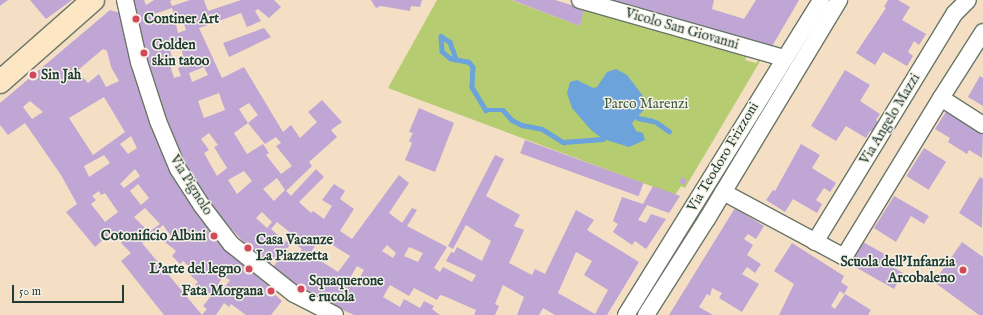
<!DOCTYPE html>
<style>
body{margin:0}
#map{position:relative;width:983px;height:315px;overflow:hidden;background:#f4dfc5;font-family:"IM FELL English",serif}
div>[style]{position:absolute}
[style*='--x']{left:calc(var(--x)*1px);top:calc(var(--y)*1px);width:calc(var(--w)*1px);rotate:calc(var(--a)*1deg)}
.green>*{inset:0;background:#b5cc71}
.water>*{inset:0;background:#6ba3da}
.stream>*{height:4.5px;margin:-2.25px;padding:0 2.25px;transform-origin:2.25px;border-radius:2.25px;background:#6ba3da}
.building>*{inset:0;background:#bfa6d4;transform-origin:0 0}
.roads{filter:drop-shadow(1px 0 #6a7667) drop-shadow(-1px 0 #6a7667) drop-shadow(0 1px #6a7667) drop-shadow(0 -1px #6a7667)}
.street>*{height:16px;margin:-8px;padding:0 8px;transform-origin:8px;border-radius:8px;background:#fff}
.secondary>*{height:22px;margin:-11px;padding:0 11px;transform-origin:11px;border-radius:11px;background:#fce6c4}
.dots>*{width:11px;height:11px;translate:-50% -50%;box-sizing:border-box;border:2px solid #f7f3e8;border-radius:50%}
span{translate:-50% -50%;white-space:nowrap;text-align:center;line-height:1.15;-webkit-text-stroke:3px #f7f3e8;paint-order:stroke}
.poi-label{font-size:14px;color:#1f3d34;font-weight:700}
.left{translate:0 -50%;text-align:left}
.right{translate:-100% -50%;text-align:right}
.street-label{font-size:14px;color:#1f3d34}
.park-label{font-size:14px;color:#3d5a40}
.scale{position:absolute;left:12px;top:285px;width:112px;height:18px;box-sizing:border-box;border:2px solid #1f3d34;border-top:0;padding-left:5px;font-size:12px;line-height:14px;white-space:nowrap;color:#1f3d34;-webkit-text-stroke:3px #f7f3e8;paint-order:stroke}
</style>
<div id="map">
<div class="green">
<i style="clip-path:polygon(437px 0,511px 0,580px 26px,584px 9px,748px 54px,745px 60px,756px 63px,760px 57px,762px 58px,685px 188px,681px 186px,675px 195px,388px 88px)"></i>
</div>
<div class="water">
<i style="clip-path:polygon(616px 69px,627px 75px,649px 104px,632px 123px,636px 131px,643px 133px,645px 140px,629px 147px,603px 139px,591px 130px,572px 108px,567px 93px,570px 82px,577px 80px,593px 88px,597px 87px,607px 72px)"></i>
</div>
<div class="stream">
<i style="--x:441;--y:36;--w:11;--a:34"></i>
<i style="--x:450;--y:42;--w:6;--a:72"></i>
<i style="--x:441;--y:36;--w:15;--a:86"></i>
<i style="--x:453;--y:50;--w:10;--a:73"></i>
<i style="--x:444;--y:53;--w:8;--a:40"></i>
<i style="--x:450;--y:58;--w:19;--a:12"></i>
<i style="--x:469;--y:62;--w:6;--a:51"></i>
<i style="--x:473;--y:67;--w:20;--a:93"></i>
<i style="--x:472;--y:87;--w:27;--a:59"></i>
<i style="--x:486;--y:110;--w:17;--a:0"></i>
<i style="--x:503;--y:110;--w:13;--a:48"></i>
<i style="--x:512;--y:120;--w:11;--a:27"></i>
<i style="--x:522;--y:125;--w:20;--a:11"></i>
<i style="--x:542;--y:129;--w:25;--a:32"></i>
<i style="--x:563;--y:142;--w:40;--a:-4.3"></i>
<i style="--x:638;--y:118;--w:15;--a:11"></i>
<i style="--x:656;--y:122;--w:16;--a:35"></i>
</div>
<div class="building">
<i style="clip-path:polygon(0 0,8px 0,0 6px)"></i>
<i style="clip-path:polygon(30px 0,72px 0,46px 19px)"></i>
<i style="clip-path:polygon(evenodd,133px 0,144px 0,146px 5px,154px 0,173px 0,170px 1px,172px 6px,190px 0,204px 0,208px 11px,241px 0,274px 0,281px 7px,269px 18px,258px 9px,255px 11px,261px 21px,247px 27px,241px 13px,199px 28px,222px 78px,244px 67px,283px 132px,291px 125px,300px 138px,317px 122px,308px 112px,322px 100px,342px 122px,331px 130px,337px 137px,309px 162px,312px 166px,286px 191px,291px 196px,316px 169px,324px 177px,299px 202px,311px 213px,313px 211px,324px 219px,332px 206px,322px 200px,334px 184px,345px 191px,340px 199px,354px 209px,340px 231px,352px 239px,399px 175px,409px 183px,389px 213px,402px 223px,412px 208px,417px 210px,407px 226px,447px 247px,434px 268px,440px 272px,443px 267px,472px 282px,476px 275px,446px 261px,451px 252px,454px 253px,457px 247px,482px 261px,491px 241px,466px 225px,453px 249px,448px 246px,495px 155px,504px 159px,486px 196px,520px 215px,514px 226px,524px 230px,509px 263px,532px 275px,535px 269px,545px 274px,576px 210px,594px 220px,587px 230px,639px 262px,607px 315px,555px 315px,543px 308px,539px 315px,517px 315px,524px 297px,503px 285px,495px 304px,499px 306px,495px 315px,474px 315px,476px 310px,444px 296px,440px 295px,437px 300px,414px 288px,409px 296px,390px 285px,383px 297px,400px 307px,404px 299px,420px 308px,424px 301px,434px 306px,432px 309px,440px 315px,354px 315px,312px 296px,272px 268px,277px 262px,273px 259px,270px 264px,251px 250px,214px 210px,183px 165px,164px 118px,141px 45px,133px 0,172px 8px,174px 15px,152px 21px,151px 15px,172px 8px,133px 0,182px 18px,186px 30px,178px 33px,175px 20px,182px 18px,133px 0,180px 41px,185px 65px,178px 68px,181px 76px,174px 78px,168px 59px,172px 58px,169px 45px,180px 41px,133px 0,204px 67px,208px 75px,192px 82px,189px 73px,204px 67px,133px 0,219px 93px,225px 110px,204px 118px,198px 101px,219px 93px,133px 0,249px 103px,258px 115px,248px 123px,239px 109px,249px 103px,133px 0,248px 123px,265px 144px,276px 137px,281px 143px,276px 146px,292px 166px,281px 174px,266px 155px,269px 153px,263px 144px,247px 154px,234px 133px,248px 123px,133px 0,209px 133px,218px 145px,214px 147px,227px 168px,217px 176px,204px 153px,209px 150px,201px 139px,209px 133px,133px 0,244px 171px,252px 181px,237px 194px,228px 180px,244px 171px,133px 0,277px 178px,285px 190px,274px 201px,263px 189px,277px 178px,133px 0,262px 212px,272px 222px,267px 228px,256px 218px,262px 212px,133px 0,277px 222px,292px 234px,286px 242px,271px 229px,277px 222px,133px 0,320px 237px,350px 256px,338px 272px,310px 254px,320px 237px,133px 0,292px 242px,302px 249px,296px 257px,286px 250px,292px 242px,133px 0,387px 245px,396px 253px,393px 258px,382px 251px,387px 245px,133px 0,409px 247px,423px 253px,418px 262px,404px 256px,409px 247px,133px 0,576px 252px,592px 261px,584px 275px,608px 290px,595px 314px,558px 293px,576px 252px,133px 0,357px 266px,364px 270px,357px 282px,350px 278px,357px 266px)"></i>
<i style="clip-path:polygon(371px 0,422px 0,420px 7px,411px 6px,410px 11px,381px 6px,376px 8px)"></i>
<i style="clip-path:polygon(512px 0,555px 0,584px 9px,580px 26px)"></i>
<i style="clip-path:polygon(604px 0,714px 0,712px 9px,744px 19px,756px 0,799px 0,771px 48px)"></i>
<i style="clip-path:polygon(888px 0,898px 0,910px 7px,902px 20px,926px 34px,919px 45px,914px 41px,908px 52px,913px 56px,907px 66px,883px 52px,875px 65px,856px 53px,886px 8px,884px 7px)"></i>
<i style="clip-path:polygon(evenodd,110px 10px,120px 13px,151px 123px,171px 172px,204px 223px,225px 248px,269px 286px,268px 288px,282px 301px,271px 315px,246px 315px,231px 304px,229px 307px,224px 303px,216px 315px,202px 315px,207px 309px,203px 306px,211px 296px,195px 285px,198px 282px,188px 273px,192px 269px,183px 261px,180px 264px,172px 256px,176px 251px,165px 242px,171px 236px,163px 225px,142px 243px,202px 315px,164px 315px,121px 261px,131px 253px,121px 243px,124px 240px,113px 231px,95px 247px,66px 212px,77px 204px,61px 175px,25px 123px,8px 135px,0 125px,0 103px,110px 10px,103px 49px,107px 51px,111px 67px,119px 81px,106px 87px,99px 74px,88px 83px,77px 71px,103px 49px,110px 10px,104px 97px,125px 132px,93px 155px,69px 118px,104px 97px,110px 10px,30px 101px,43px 112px,32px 119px,23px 107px,30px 101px,110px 10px,131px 136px,137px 148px,128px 154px,120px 144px,131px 136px,110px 10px,104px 155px,110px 163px,89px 177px,84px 166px,104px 155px,110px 10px,135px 169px,140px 176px,124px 188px,120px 184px,135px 169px,110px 10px,138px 184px,149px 198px,141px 205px,130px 191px,138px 184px,110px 10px,99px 191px,101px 195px,105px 193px,118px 212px,105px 222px,91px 204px,96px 200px,92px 196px,99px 191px,110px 10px,145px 208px,160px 224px,149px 232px,134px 217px,145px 208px,110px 10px,223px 276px,230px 280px,225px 287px,219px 283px,223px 276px)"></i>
<i style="clip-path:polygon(264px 28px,271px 37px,229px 57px,223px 43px)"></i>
<i style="clip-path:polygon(845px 70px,870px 85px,860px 101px,880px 114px,876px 120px,881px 124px,875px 134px,870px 131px,866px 138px,846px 126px,836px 141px,811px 126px)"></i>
<i style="clip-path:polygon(980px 76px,983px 78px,983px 106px,968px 97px)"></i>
<i style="clip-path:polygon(419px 108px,454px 123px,435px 172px,405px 160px,412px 143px,409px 141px,413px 133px,409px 132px)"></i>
<i style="clip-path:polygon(947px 110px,983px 133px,982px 158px,969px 150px,967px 154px,948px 142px,950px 138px,935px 129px)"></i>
<i style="left:525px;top:140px;width:126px;height:14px;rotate:20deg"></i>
<i style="clip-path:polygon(801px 144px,820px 155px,812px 168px,836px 183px,830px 192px,824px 188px,816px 200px,822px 204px,817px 213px,793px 199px,785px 212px,766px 200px,773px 190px,775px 191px)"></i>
<i style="left:924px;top:148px;width:26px;height:33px;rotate:32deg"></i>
<i style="clip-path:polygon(682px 177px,687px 181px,684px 185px,679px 182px)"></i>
<i style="clip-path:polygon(980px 177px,983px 179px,982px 228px,959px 213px)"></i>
<i style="clip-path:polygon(653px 186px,680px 196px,669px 213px,647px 205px,638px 220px,646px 223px,651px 214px,666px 219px,646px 249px,635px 241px,632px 245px,613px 232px,618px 224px,613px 221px,622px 197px,643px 204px)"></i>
<i style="clip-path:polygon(894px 196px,929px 216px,924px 224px,911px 216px,896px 242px,874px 228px)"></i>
<i style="clip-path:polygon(735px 208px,764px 226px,756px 239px,748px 234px,744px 239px,753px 245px,747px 255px,761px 264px,755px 273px,747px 267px,742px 274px,759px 284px,742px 312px,719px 298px,722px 293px,712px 288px,710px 296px,707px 294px,699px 307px,713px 315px,669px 315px)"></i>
<i style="clip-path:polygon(863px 242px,890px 257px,886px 263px,903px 273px,894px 289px,850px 264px)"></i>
<i style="clip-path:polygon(962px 242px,983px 257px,983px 315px,979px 315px,934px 282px)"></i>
<i style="clip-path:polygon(792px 243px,844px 276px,841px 282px,848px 287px,844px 294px,840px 291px,831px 306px,835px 309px,845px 294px,871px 310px,868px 315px,779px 315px,794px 284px,774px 271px)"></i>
</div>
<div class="roads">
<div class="street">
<i style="--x:125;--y:0;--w:64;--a:77.3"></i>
<i style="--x:139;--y:62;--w:62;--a:72.1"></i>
<i style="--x:158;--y:121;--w:52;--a:67.4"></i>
<i style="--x:178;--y:169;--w:44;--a:57"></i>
<i style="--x:202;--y:206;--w:48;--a:52.7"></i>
<i style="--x:231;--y:244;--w:80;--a:38.4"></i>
<i style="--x:294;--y:294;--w:46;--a:27.1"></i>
<i style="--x:580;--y:0;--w:212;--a:15.9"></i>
<i style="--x:941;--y:98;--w:78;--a:-57.5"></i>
<i style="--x:723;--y:192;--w:137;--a:28.2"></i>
<i style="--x:844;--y:257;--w:186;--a:-58.6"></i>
<i style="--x:941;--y:98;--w:50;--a:32.7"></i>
<i style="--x:815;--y:242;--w:268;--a:-58.6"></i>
<i style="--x:955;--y:13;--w:18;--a:-45"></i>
<i style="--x:626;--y:315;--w:370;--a:-58.2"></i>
<i style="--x:646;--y:315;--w:114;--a:-57.6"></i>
<i style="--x:707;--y:219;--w:256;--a:-58.9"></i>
</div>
<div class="secondary">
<i style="--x:0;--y:82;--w:124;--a:-41.4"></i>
</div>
</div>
<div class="dots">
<i style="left:136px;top:19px;background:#d1495b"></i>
<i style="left:144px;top:53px;background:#d1495b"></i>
<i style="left:33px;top:75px;background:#d1495b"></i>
<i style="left:214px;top:236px;background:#d1495b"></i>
<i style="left:248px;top:248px;background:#d1495b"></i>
<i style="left:249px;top:269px;background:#d1495b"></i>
<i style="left:963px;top:270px;background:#d1495b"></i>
<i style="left:301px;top:289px;background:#d1495b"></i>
<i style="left:271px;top:291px;background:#d1495b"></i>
</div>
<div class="poi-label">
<span class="left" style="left:144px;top:19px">Continer Art</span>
<span class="left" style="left:152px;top:53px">Golden<br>skin tatoo</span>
<span class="left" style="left:41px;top:75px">Sin Jah</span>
<span class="right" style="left:206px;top:236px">Cotonificio Albini</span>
<span class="left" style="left:256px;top:248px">Casa Vacanze<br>La Piazzetta</span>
<span class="right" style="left:955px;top:270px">Scuola dell'Infanzia<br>Arcobaleno</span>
<span class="right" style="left:241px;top:269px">L'arte del legno</span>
<span class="left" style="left:309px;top:289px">Squaquerone<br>e rucola</span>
<span class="right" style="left:263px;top:291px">Fata Morgana</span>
</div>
<div class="street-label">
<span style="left:682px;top:29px;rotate:16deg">Vicolo San Giovanni</span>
<span style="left:890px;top:119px;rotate:-59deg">Via Angelo Mazzi</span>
<span style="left:723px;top:157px;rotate:-59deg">Via Teodoro Frizzoni</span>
<span style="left:191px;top:185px;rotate:58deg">Via Pignolo</span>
</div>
<div class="park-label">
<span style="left:646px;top:104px">Parco Marenzi</span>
</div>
<div class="scale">50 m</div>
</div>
